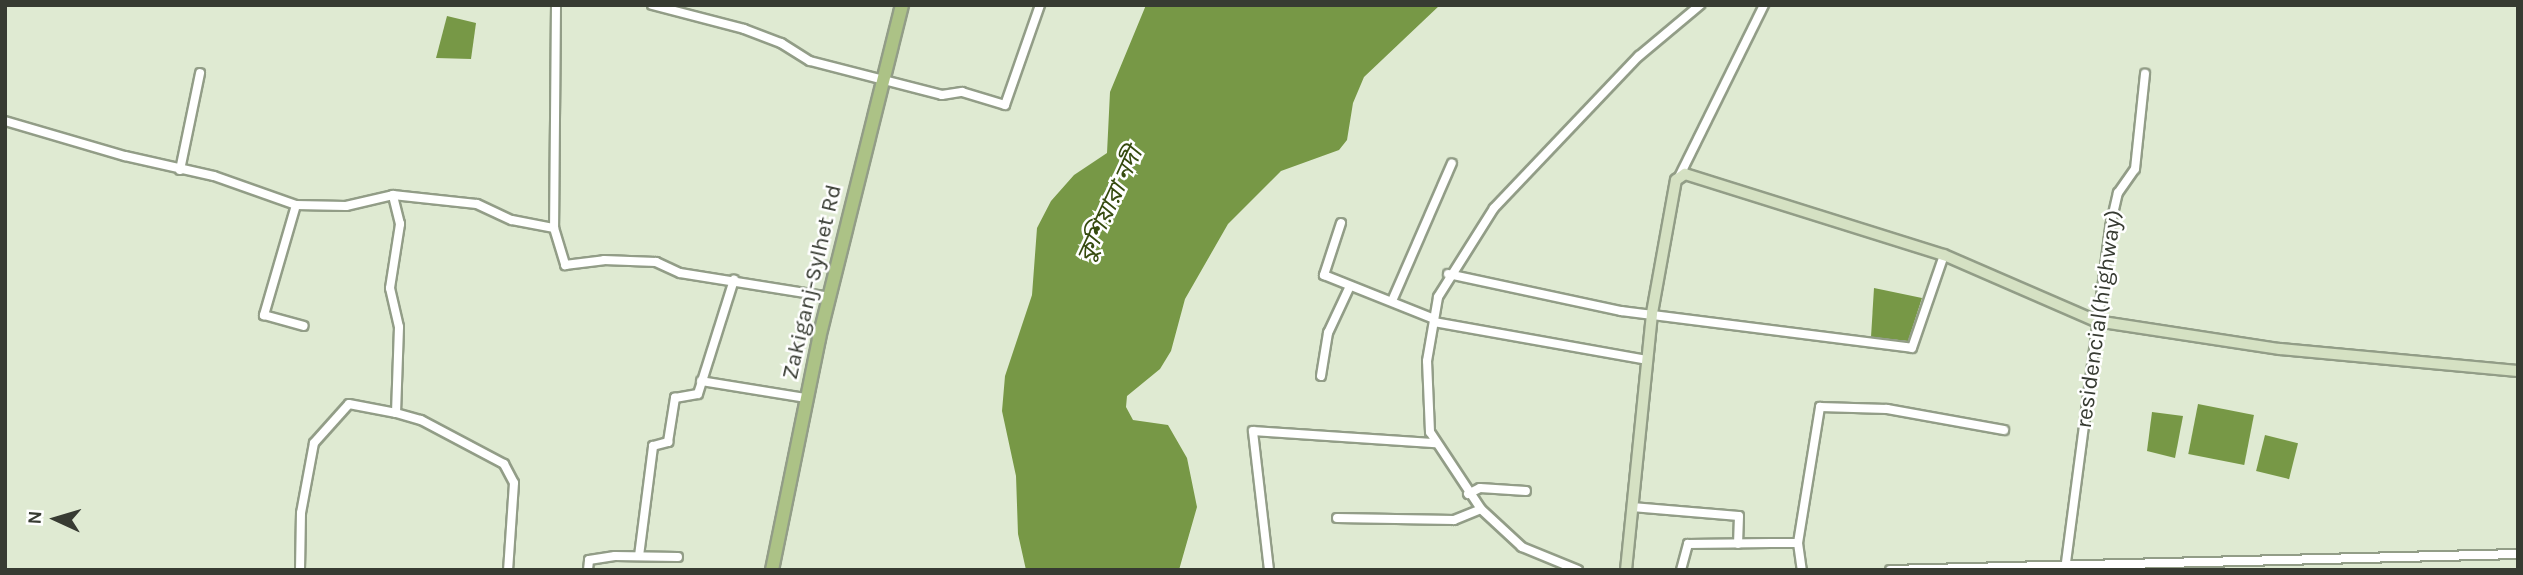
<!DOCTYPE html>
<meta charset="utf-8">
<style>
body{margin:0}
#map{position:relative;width:2523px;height:575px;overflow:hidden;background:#dfead2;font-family:Karla,"Noto Sans Bengali",sans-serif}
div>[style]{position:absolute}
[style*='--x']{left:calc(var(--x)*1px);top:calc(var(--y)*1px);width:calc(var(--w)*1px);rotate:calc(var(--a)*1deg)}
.water>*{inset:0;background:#779846;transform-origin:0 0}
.roads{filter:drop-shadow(2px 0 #929d87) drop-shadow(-2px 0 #929d87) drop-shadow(0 2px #929d87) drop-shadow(0 -2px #929d87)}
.street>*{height:8px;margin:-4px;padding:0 4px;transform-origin:4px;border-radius:4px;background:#fff}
.secondary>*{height:10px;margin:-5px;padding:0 5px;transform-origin:5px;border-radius:5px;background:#d5e1c3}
.primary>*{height:12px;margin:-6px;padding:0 6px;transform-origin:6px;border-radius:6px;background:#acc286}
span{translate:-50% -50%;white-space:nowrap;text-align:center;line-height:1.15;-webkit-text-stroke:5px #fff;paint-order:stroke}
.street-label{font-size:23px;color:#373b32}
.water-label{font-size:24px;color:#364b0f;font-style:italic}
.frame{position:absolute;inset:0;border:7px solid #373b32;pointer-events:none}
.north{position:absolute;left:21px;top:484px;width:70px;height:70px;-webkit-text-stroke:5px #fff;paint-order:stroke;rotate:274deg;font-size:19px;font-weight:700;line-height:28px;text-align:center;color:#373b32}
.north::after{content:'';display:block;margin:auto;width:24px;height:32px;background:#373b32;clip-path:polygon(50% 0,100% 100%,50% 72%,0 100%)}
</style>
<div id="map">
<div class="water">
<i style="clip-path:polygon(1146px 5px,1440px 5px,1364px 77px,1353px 103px,1347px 140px,1339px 150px,1281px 171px,1228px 224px,1185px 299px,1171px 351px,1160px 369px,1127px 396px,1126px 407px,1133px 420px,1168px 425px,1187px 458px,1197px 507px,1179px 570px,1026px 570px,1018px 534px,1016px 476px,1002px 411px,1005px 376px,1032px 295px,1037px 228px,1051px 201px,1074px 175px,1107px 153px,1110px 92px)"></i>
<i style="clip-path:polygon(447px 16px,476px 23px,471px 59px,436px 58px)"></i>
<i style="clip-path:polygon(1874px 288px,1922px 298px,1908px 341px,1871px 337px)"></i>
<i style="left:2198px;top:404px;width:57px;height:51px;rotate:11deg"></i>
<i style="clip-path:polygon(2152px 412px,2183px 416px,2175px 458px,2147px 451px)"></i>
<i style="left:2265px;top:435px;width:34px;height:37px;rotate:14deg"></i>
</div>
<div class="roads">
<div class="street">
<i style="--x:556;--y:5;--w:223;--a:90.5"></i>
<i style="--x:554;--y:228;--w:39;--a:73"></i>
<i style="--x:565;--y:265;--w:39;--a:-7"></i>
<i style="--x:604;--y:260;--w:52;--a:2.2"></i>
<i style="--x:656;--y:262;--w:26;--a:25"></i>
<i style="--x:680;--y:273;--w:152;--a:9.1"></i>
<i style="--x:652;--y:5;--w:95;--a:14.6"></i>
<i style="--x:744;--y:29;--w:40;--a:21"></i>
<i style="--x:781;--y:43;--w:34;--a:32"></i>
<i style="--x:810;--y:61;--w:136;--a:14.4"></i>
<i style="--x:942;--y:95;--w:20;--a:-9"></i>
<i style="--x:962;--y:92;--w:45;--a:16.8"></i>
<i style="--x:1005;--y:105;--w:106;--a:-70.7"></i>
<i style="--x:5;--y:121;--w:125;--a:16.3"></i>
<i style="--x:125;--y:156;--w:91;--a:12.7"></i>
<i style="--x:214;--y:176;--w:87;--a:19.5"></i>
<i style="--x:296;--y:205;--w:50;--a:1.1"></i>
<i style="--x:346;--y:206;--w:48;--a:-13.2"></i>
<i style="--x:393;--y:195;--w:84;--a:6.1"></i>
<i style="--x:477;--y:204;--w:38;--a:25"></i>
<i style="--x:512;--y:220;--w:43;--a:10.8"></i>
<i style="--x:180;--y:170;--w:99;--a:-78.3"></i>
<i style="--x:1680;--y:175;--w:190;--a:-63.7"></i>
<i style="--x:296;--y:205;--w:115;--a:106.2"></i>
<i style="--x:264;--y:315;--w:41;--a:15.4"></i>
<i style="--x:1341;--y:223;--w:55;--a:108.1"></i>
<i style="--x:1324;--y:275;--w:118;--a:21.8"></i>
<i style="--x:1448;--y:274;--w:177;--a:12.1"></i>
<i style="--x:1621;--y:311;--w:293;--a:7.2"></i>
<i style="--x:1912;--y:348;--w:98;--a:-71"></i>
<i style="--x:1392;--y:301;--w:150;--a:-66.5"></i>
<i style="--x:1434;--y:322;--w:216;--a:10.1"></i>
<i style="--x:1321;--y:376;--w:44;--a:-80.8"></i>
<i style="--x:1328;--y:333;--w:52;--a:-64.9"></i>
<i style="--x:701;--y:381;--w:106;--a:9.2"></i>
<i style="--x:396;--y:413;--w:26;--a:16"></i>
<i style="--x:421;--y:420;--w:94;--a:27.9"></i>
<i style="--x:504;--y:464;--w:21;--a:62"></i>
<i style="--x:514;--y:483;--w:87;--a:93.9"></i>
<i style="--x:1468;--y:494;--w:13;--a:-27"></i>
<i style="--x:1480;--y:488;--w:46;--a:3.7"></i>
<i style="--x:1632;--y:507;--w:107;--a:4.8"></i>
<i style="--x:1739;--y:516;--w:28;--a:92"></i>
<i style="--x:1337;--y:518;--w:117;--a:1"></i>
<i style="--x:1454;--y:520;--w:29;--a:-22"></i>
<i style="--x:1798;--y:543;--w:138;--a:-80.8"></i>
<i style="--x:1820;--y:407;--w:67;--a:1.7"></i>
<i style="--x:1887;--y:409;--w:119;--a:10.2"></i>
<i style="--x:639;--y:556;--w:111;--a:-82.7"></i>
<i style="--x:653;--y:446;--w:16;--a:-15"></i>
<i style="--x:668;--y:442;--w:45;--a:-81"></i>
<i style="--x:675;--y:398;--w:23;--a:-10"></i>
<i style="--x:698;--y:394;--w:120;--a:-72.5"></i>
<i style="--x:300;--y:570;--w:57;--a:-89"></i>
<i style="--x:301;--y:513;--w:71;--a:-79.5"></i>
<i style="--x:314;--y:443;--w:52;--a:-48.1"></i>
<i style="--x:349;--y:404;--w:48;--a:10.8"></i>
<i style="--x:396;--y:413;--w:86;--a:-88"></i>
<i style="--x:399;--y:327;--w:40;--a:-103"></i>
<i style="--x:390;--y:288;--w:65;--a:-81.1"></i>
<i style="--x:400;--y:224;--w:30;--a:-104"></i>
<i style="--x:588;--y:570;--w:10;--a:-84"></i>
<i style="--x:589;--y:560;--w:26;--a:-9"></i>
<i style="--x:615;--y:556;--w:63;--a:0.9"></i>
<i style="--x:1269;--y:570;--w:140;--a:-96.6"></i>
<i style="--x:1253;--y:431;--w:183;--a:3.8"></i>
<i style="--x:1578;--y:570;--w:61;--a:-157.7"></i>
<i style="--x:1522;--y:547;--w:56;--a:-137.2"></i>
<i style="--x:1481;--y:509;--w:92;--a:-123.5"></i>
<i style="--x:1430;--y:432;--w:71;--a:-92.4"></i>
<i style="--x:1427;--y:361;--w:65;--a:-80.2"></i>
<i style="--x:1438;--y:297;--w:105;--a:-57.8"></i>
<i style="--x:1494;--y:208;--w:210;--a:-46.4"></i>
<i style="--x:1639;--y:56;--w:80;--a:-39.9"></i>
<i style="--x:1681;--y:570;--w:27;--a:-75"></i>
<i style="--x:1688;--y:544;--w:83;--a:-0.7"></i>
<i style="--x:1771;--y:543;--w:27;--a:0"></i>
<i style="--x:1798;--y:543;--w:27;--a:82"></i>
<i style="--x:1890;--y:570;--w:628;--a:-1.46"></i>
<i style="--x:2065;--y:570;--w:346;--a:-82.5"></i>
<i style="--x:2110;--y:227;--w:35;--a:-77"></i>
<i style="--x:2118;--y:193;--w:29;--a:-55"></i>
<i style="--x:2135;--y:169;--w:96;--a:-84"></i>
</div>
<div class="secondary">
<i style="--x:1626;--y:570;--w:258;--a:-84.2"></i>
<i style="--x:1652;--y:313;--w:135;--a:-79.8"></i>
<i style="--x:1676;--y:180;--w:11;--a:-34"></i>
<i style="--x:1685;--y:174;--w:271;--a:17.4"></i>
<i style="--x:1944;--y:255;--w:166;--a:23.5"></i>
<i style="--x:2096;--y:321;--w:186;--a:8.7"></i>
<i style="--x:2280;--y:349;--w:239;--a:5.3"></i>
</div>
<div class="primary">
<i style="--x:772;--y:570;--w:237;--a:-78.5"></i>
<i style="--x:819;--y:338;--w:343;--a:-76"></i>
</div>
</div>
<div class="street-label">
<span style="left:812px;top:282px;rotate:-77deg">Zakiganj-Sylhet Rd</span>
<span style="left:2099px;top:319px;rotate:-82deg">residencial(highway)</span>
</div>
<div class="water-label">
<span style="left:1110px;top:205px;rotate:-65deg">কুশিয়ারা নদী</span>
</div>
<div class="frame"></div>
<div class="north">N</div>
</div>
